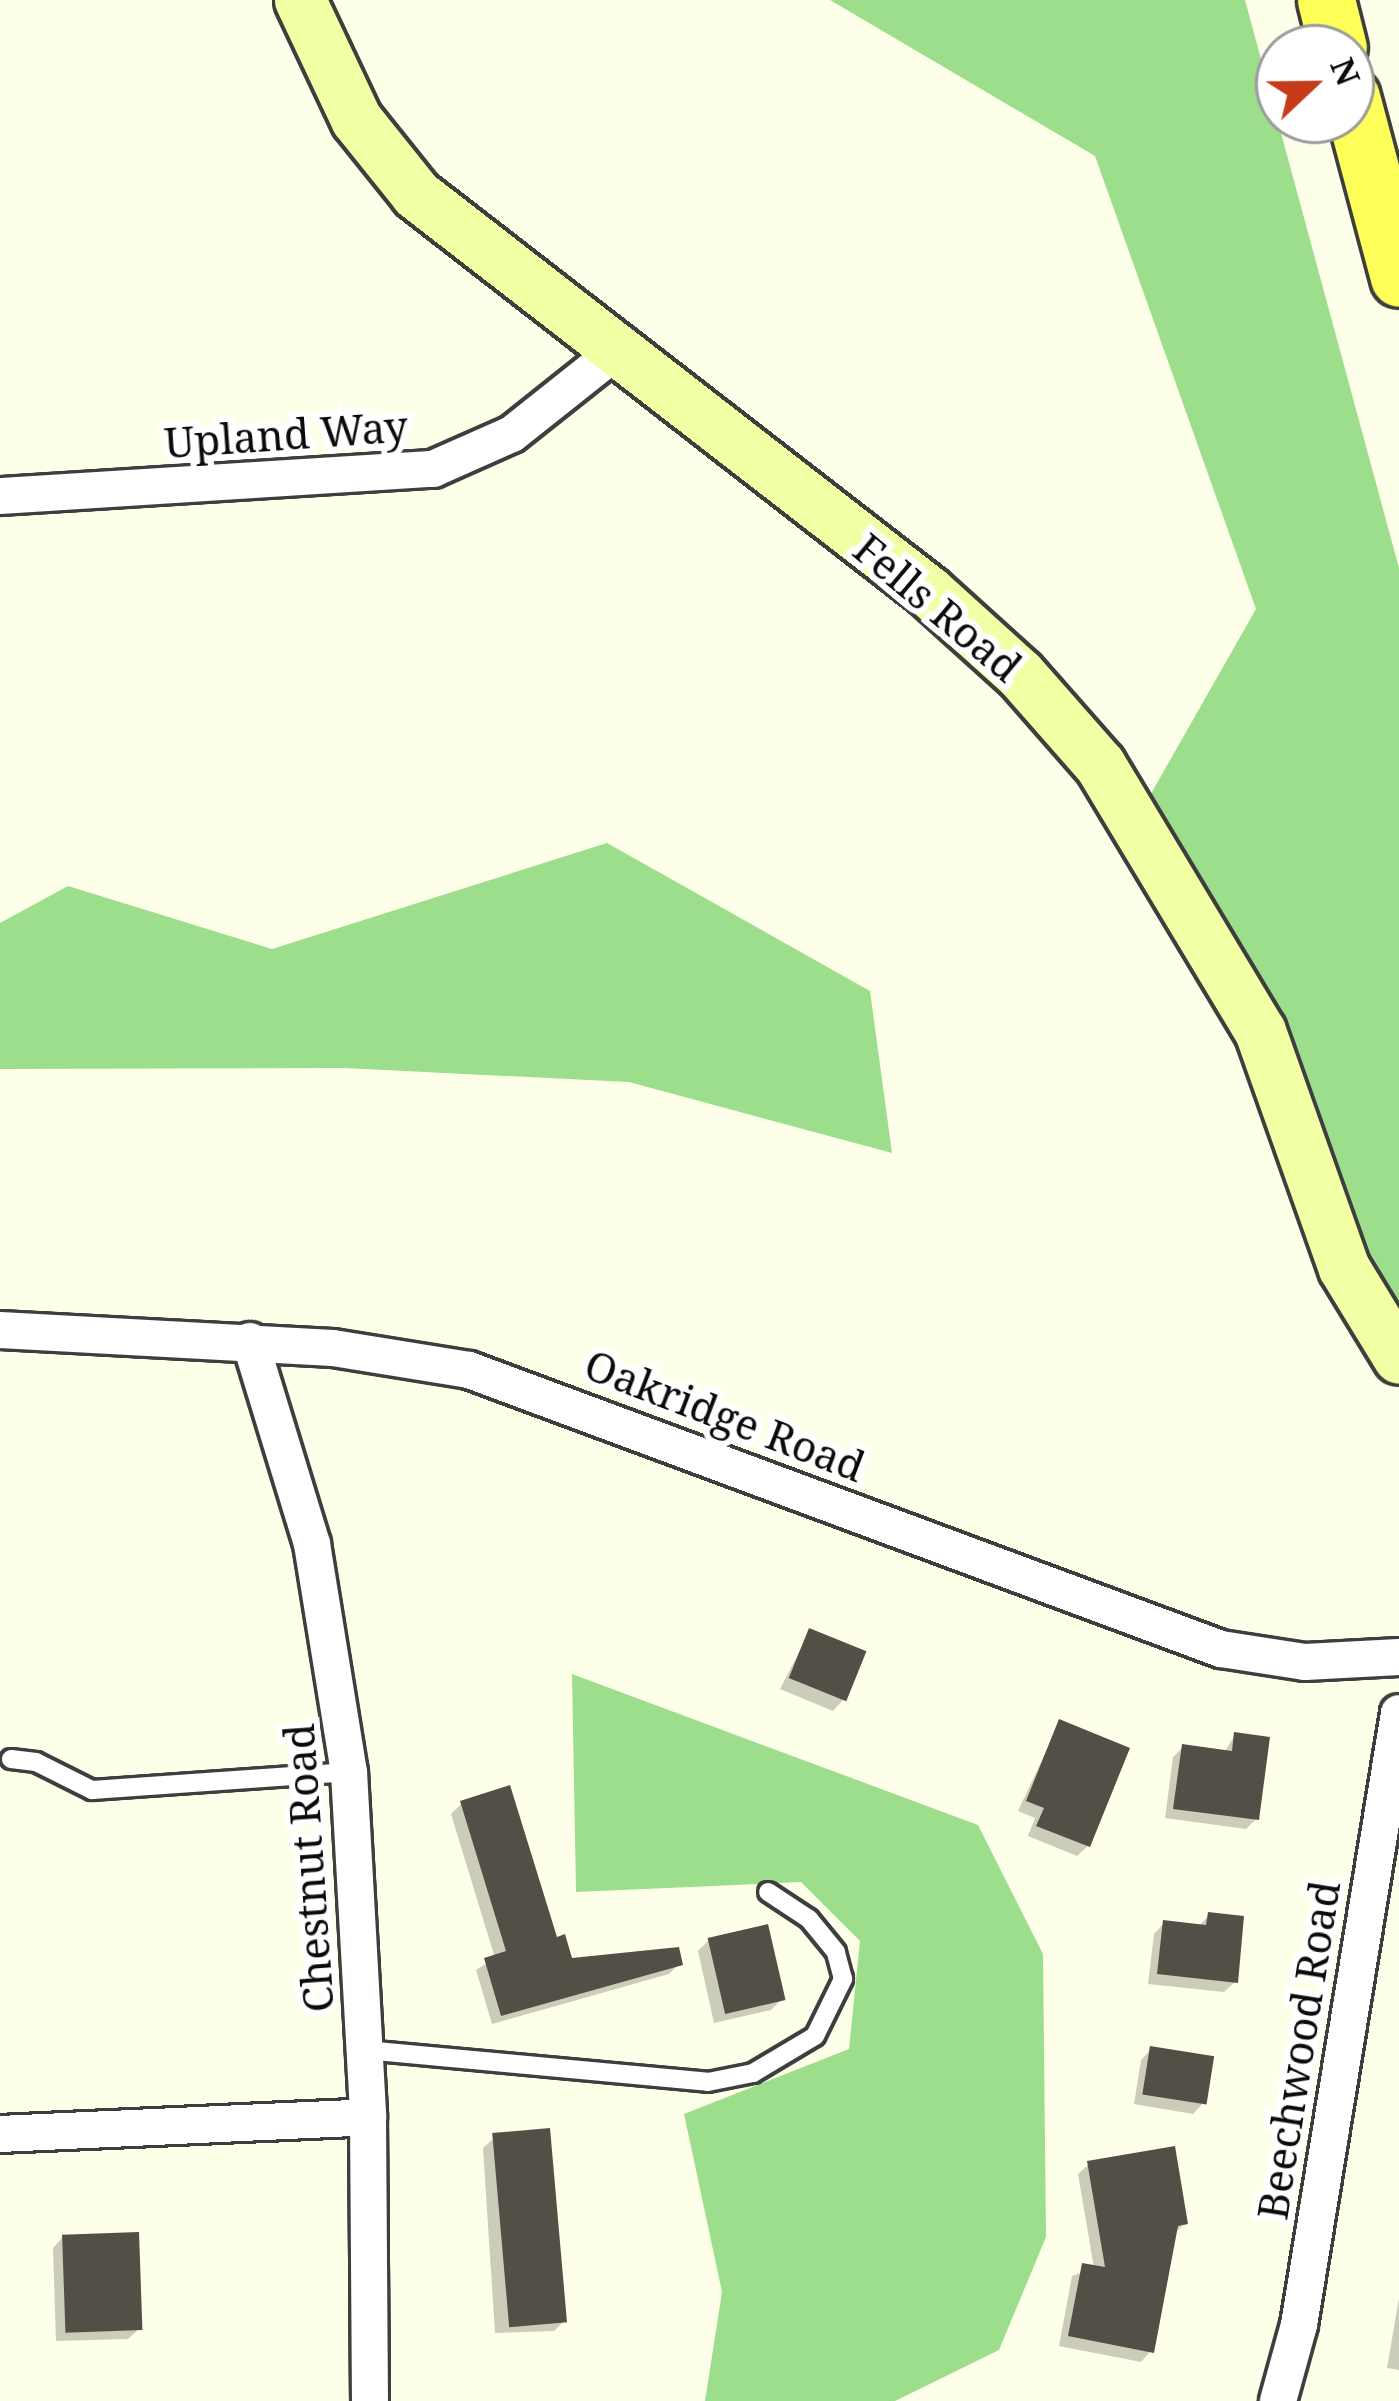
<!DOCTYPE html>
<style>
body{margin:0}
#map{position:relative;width:1399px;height:2401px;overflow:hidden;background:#feffe9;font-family:"Noto Serif",serif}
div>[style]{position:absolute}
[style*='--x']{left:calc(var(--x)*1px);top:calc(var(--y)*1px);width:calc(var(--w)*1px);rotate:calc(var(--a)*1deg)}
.forest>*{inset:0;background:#9dde8d}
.shadow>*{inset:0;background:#0003}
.building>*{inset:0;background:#544f46;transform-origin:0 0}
.roads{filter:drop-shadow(3px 0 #3e3e3e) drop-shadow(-3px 0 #3e3e3e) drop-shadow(0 3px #3e3e3e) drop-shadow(0 -3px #3e3e3e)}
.lane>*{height:18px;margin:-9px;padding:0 9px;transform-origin:9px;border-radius:9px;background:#fff}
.street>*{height:36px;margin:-18px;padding:0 18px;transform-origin:18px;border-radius:18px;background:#fff}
.secondary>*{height:51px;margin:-25.5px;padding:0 25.5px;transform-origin:25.5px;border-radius:25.5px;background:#f2ffa4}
.primary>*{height:57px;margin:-28.5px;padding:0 28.5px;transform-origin:28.5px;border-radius:28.5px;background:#feff59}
span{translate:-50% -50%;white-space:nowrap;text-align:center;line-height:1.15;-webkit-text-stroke:12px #fff;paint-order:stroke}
.street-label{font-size:42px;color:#0b0b0b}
.north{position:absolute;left:1255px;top:24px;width:120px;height:120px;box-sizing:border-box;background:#fff;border:3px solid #9d9d9d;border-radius:50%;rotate:68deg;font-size:33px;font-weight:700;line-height:48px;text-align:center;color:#0b0b0b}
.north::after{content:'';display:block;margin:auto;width:42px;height:54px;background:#c63b18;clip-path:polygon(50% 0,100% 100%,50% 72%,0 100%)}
</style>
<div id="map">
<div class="forest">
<i style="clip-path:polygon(830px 0,1245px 0,1399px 568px,1399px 1380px,1132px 827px,1256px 609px,1095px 156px)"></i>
<i style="clip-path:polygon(607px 843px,870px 991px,892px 1153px,629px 1082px,344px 1068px,0 1069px,0 923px,68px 886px,272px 949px)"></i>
<i style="clip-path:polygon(572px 1674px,978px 1825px,1043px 1954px,1046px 2237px,999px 2350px,895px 2401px,705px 2401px,722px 2292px,684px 2114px,849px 2049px,860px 1941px,801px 1882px,576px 1892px)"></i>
</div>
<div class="shadow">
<i style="clip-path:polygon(810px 1631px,843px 1700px,833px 1711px,780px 1689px)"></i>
<i style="clip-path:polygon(1060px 1722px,1088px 1846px,1077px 1856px,1028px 1836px,1035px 1818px,1018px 1811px)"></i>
<i style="clip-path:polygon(1235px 1735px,1256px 1819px,1246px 1829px,1165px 1818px,1173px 1757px,1183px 1747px,1224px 1753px)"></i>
<i style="clip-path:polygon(461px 1804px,569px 1961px,679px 1964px,669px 1974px,492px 2024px,476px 1970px,495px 1958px,451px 1814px)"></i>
<i style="clip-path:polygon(1209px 1915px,1235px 1982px,1224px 1992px,1148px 1984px,1154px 1934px,1164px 1923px,1198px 1927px)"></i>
<i style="clip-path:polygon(709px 1940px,782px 1999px,771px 2010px,714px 2023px,698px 1951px)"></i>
<i style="clip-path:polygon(1151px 2049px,1203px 2103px,1193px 2114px,1134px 2104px,1141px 2060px)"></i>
<i style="clip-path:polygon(494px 2138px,565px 2320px,554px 2331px,495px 2333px,483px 2148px)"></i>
<i style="clip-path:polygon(1089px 2164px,1185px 2223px,1173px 2235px,1151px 2351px,1141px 2362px,1059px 2346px,1072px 2276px,1094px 2268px,1078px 2174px)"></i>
<i style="clip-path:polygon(63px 2237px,139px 2329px,128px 2339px,56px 2341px,53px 2248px)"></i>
<i style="clip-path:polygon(1399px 2298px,1399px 2370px,1387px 2368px)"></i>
</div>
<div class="building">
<i style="left:809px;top:1628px;width:62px;height:54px;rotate:22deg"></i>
<i style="clip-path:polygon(1059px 1719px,1130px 1748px,1090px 1847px,1036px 1826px,1044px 1808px,1026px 1801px)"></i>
<i style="clip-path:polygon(1234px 1732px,1270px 1737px,1259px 1820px,1173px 1809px,1182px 1744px,1232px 1751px)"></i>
<i style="clip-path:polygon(510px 1785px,557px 1937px,565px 1934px,572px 1958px,679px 1947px,683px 1965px,501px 2016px,484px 1958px,506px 1951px,460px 1801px)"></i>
<i style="clip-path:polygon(1208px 1912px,1244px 1916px,1238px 1983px,1157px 1974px,1163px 1920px,1206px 1925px)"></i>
<i style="left:768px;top:1924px;width:78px;height:62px;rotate:77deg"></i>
<i style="left:1150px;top:2046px;width:65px;height:49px;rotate:9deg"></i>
<i style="left:550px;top:2128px;width:195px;height:58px;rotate:85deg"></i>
<i style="clip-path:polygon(1175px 2146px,1188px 2224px,1178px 2226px,1154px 2353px,1068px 2336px,1082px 2263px,1105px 2267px,1087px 2161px)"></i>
<i style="left:139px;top:2232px;width:98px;height:77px;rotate:88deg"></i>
</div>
<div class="roads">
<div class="lane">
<i style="--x:11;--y:1759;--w:25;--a:7"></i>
<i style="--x:36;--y:1762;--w:63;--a:26.6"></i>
<i style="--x:92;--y:1790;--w:258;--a:-4"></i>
<i style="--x:365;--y:2050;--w:344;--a:5.3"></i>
<i style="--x:708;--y:2082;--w:46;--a:-11.3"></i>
<i style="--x:753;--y:2073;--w:72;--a:-30.8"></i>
<i style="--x:815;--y:2036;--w:64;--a:-63.8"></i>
<i style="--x:843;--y:1979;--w:28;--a:-105"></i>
<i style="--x:836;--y:1952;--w:43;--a:-129.3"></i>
<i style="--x:809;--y:1919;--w:49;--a:-146.6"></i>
</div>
<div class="street">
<i style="--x:0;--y:496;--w:434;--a:-3.6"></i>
<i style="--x:433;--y:469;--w:86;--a:-23.9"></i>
<i style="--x:512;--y:434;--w:132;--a:-38.5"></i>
<i style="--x:0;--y:1330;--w:333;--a:3.1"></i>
<i style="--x:333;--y:1348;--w:138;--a:9.2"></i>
<i style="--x:469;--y:1370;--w:802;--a:20.36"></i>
<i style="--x:1221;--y:1649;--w:85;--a:8.8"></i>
<i style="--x:1305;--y:1662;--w:94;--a:-3"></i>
<i style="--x:250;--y:1341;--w:212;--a:73"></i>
<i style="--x:312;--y:1544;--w:231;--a:80.8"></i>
<i style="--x:349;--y:1772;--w:346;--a:86.8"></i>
<i style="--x:368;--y:2117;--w:284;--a:89.6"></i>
<i style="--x:0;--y:2134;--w:368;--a:-2.6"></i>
<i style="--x:1278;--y:2401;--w:79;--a:-74.6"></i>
<i style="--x:1299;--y:2325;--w:620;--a:-80.72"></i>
</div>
<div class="secondary">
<i style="--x:300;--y:0;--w:132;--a:64.8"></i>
<i style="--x:356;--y:119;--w:96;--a:51.3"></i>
<i style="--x:416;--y:194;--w:648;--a:37.79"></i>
<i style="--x:928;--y:591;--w:124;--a:42.1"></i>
<i style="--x:1020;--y:674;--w:121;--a:48.7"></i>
<i style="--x:1100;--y:765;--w:310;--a:59"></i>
<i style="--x:1260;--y:1031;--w:251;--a:70.5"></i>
<i style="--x:1344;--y:1268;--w:105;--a:58.6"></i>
</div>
<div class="primary">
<i style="--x:1326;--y:0;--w:49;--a:76"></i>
<i style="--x:1351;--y:97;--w:187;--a:75.1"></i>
</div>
</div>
<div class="street-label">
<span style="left:286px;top:434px;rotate:-4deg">Upland Way</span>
<span style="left:938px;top:607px;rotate:40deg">Fells Road</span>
<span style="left:725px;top:1415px;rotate:21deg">Oakridge Road</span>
<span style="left:308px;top:1868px;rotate:-94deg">Chestnut Road</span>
<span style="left:1298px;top:2050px;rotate:-81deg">Beechwood Road</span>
</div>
<div class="north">N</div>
</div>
